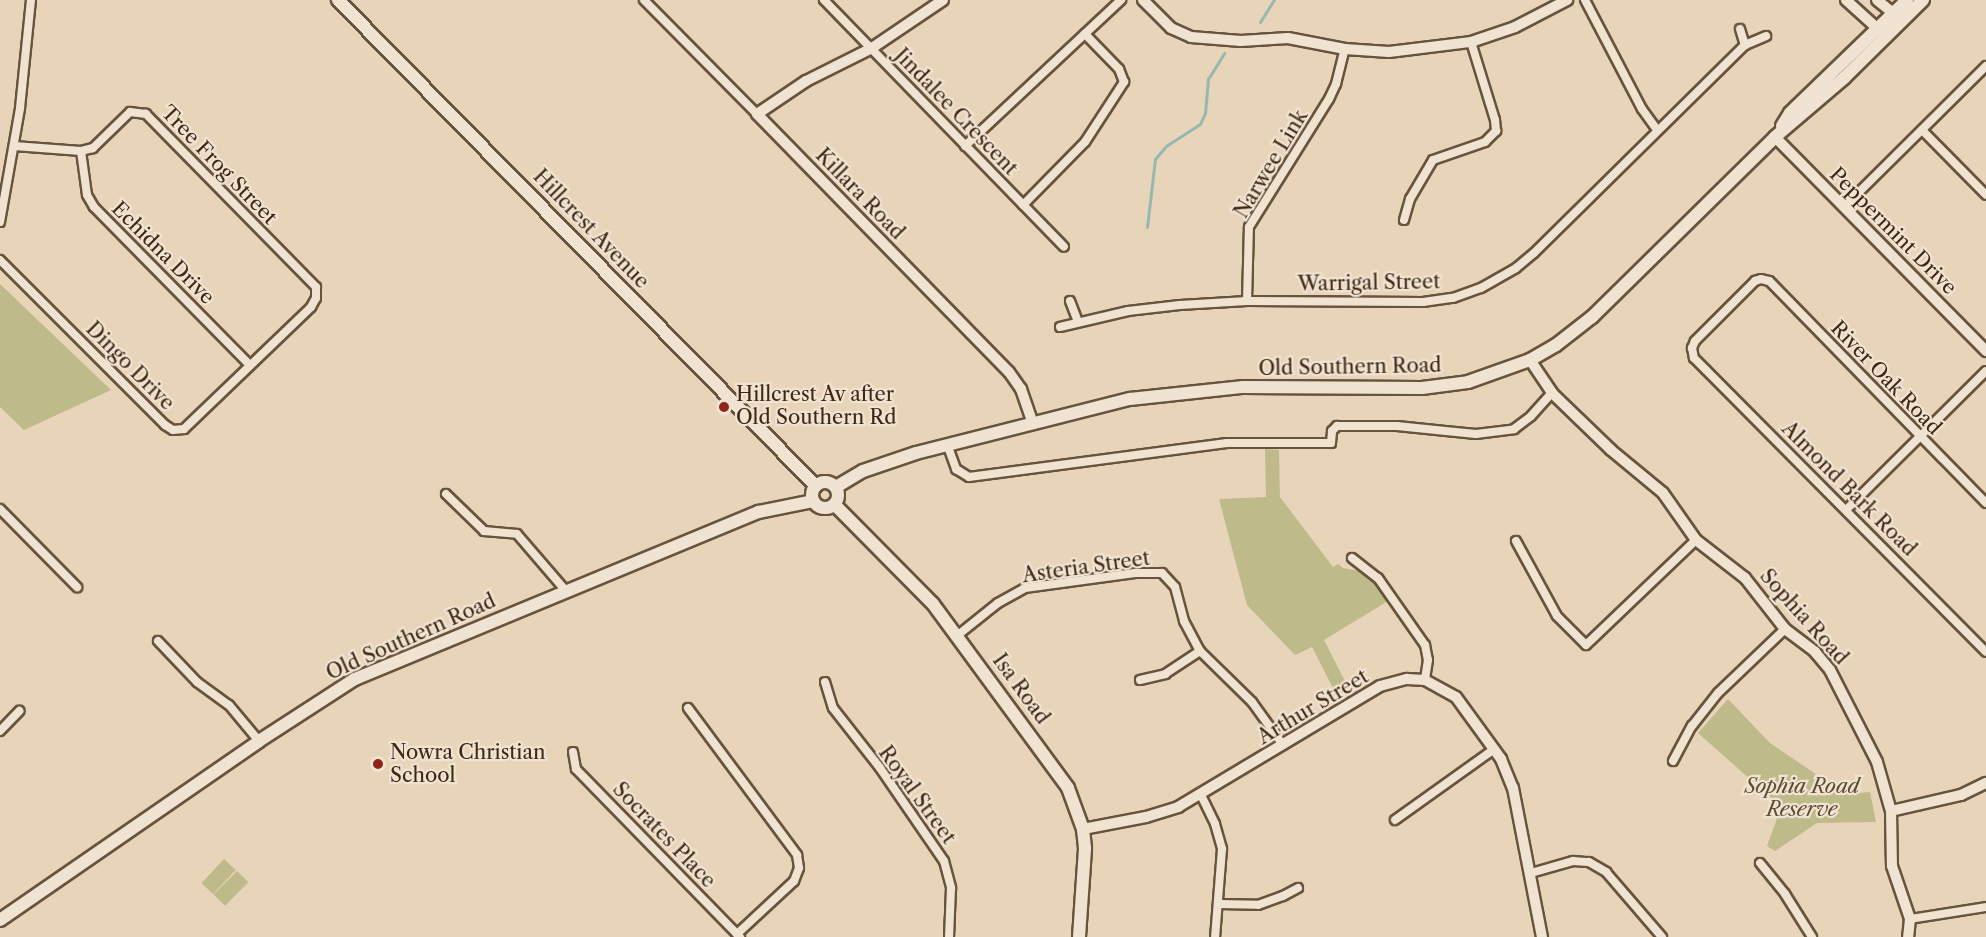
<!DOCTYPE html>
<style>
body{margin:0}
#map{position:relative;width:1986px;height:937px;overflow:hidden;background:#e8d4b9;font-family:"Libre Caslon Text",serif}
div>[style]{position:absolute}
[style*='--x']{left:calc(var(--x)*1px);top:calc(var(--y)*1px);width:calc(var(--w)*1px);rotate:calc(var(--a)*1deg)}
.green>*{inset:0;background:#beba8a;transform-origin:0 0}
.stream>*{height:3px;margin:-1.5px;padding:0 1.5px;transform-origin:1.5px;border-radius:1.5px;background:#97b8af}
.roads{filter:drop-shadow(2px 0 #68533c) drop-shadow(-2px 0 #68533c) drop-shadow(0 2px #68533c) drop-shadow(0 -2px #68533c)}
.minor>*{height:8px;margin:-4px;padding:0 4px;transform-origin:4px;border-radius:4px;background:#f0e3d2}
.tertiary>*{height:10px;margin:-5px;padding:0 5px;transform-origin:5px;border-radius:5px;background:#f0e3d2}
.secondary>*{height:12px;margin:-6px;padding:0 6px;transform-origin:6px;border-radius:6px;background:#f0e3d2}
.secondary>.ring{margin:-6px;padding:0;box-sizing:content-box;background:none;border:12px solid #f0e3d2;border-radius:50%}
.dots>*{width:16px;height:16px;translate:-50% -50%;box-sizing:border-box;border:3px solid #f0e3d2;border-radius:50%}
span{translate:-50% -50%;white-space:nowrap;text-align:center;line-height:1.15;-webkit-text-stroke:4.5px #f0e3d2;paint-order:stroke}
.street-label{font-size:20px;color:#3e2813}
.poi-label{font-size:20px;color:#3e2813}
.left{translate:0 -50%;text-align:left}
.park-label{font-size:20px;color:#5e4c31;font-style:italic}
</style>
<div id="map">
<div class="green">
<i style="clip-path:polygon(0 284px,111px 390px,24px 430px,0 407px)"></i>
<i style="clip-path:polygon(1265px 449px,1279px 450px,1280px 497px,1333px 567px,1338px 564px,1343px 568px,1365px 572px,1388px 601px,1324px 640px,1349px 689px,1337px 696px,1312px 647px,1295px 655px,1247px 605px,1219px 499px,1266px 497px)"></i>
<i style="clip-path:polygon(1728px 699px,1770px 743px,1845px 794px,1870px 792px,1876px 822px,1817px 823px,1775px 851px,1767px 846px,1779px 813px,1759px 787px,1698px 733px)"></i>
<i style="left:224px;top:859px;width:16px;height:33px;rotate:43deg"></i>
<i style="left:237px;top:871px;width:16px;height:33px;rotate:45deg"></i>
</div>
<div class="stream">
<i style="--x:1260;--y:22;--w:26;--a:-58"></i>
<i style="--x:1147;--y:227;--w:68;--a:-83.3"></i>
<i style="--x:1155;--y:159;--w:17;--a:-50"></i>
<i style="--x:1166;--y:146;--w:40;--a:-32.9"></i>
<i style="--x:1200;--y:124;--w:12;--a:-66"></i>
<i style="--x:1205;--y:113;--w:34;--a:-85"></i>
<i style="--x:1208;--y:79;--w:31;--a:-58"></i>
</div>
<div class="roads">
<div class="minor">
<i style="--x:644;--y:0;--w:161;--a:45.3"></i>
<i style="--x:824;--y:0;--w:344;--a:45.8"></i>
<i style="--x:1585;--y:0;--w:123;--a:62.4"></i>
<i style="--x:1642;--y:109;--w:26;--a:54"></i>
<i style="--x:1740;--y:29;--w:17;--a:73"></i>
<i style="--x:1922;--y:130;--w:91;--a:45.4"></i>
<i style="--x:965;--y:146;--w:214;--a:-43.1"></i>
<i style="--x:81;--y:151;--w:44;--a:82.2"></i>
<i style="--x:87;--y:195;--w:14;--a:60"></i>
<i style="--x:94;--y:207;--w:221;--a:45.4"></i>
<i style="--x:1023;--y:205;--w:88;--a:-45.5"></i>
<i style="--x:1085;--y:142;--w:72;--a:-57"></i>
<i style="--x:1124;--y:82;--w:14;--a:-111"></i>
<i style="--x:1119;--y:69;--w:49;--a:-134.2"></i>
<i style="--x:1844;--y:207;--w:200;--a:-44.8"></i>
<i style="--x:1404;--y:220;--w:22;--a:-74"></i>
<i style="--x:1410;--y:199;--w:45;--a:-59.5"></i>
<i style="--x:1433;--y:160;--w:55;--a:-19.1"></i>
<i style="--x:1485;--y:142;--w:16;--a:-45"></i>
<i style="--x:1496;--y:131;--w:11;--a:-95"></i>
<i style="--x:1495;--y:120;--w:82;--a:-107.1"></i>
<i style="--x:0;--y:222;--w:116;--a:-80"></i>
<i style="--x:20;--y:108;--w:109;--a:-84.2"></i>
<i style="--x:0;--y:260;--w:233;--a:45"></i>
<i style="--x:165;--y:425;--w:9;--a:32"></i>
<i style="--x:173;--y:430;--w:11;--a:-5"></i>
<i style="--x:184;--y:429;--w:176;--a:-43.8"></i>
<i style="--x:311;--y:307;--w:10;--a:-61"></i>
<i style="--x:316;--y:298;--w:11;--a:-90"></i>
<i style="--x:316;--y:287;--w:243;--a:-134.5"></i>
<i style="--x:146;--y:114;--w:16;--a:-173"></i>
<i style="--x:130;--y:112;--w:52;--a:135.8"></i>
<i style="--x:93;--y:148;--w:12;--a:166"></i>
<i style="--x:81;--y:151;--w:67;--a:-175.7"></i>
<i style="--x:1070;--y:301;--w:22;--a:69"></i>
<i style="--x:1247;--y:301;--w:74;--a:-88.5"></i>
<i style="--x:1249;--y:227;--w:151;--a:-58"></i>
<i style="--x:1329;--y:99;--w:17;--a:-65"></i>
<i style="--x:1336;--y:84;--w:36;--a:-76"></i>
<i style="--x:1060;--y:327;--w:70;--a:-13.2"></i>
<i style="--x:1128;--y:311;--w:52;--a:-6.6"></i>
<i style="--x:1180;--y:305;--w:67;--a:-3.4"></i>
<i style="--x:1247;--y:301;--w:176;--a:0.3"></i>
<i style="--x:1423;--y:302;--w:30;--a:-8"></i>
<i style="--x:1453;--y:298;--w:30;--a:-20"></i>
<i style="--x:1481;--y:288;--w:40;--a:-29.7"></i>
<i style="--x:1516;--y:268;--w:23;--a:-40"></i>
<i style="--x:1534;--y:253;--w:296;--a:-44.6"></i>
<i style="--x:1745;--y:45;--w:23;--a:-23"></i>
<i style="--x:947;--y:444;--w:27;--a:70"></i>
<i style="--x:956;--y:469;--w:15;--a:32"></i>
<i style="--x:969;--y:477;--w:260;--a:-7.5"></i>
<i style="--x:1227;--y:443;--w:104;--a:0"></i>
<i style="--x:1331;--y:443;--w:12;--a:-85"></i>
<i style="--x:1332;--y:431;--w:7;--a:-45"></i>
<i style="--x:1337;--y:426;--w:60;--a:0"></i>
<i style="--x:1397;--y:426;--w:79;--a:5.8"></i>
<i style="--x:1476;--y:434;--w:38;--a:-7"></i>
<i style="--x:1514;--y:429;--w:21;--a:-37"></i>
<i style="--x:1531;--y:416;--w:31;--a:-48"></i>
<i style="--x:446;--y:494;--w:53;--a:44.2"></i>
<i style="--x:484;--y:531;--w:33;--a:5"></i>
<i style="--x:517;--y:534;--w:75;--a:49.3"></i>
<i style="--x:1986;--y:503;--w:310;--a:-134.3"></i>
<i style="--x:1769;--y:281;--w:8;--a:-166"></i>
<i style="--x:1761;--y:279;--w:6;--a:162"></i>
<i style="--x:1755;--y:281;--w:85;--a:135"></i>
<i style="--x:1695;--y:341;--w:8;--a:113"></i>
<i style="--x:1692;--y:348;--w:10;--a:79"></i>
<i style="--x:1694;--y:358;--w:17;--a:45"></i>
<i style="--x:1706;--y:370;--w:397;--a:45.2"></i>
<i style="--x:0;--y:509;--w:110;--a:45.4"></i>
<i style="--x:1846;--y:510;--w:197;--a:-44.8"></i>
<i style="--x:1516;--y:541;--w:85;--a:61.3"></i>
<i style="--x:1557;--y:616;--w:41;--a:45"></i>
<i style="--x:1586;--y:645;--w:152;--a:-43.7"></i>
<i style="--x:1352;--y:558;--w:33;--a:38"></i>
<i style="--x:1378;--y:578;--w:82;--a:55"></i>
<i style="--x:1425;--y:645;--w:15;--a:79"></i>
<i style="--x:1428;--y:660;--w:20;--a:99"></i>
<i style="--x:958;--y:635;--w:51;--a:-38.7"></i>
<i style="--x:998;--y:603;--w:31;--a:-29"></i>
<i style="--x:1025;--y:588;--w:111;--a:-7.8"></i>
<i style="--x:1135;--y:573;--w:27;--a:0"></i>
<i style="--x:1162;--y:573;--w:19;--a:47"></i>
<i style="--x:1175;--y:587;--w:35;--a:75"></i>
<i style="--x:1184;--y:621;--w:34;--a:62"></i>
<i style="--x:1200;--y:651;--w:73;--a:44.4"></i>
<i style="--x:1252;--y:702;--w:53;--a:54.2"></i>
<i style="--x:158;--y:641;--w:57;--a:46.4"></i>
<i style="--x:197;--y:682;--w:39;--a:36"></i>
<i style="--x:229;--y:705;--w:47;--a:50.2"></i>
<i style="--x:1140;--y:680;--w:26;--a:-13"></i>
<i style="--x:1165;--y:674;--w:42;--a:-33.3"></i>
<i style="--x:825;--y:682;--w:27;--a:73"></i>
<i style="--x:833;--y:708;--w:76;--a:51.9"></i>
<i style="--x:880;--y:768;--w:113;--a:55.5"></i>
<i style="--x:944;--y:861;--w:28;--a:75"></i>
<i style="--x:951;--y:888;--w:49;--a:92.3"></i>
<i style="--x:688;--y:708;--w:183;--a:53.4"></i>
<i style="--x:797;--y:855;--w:13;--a:81"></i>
<i style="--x:799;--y:868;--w:14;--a:111"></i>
<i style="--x:794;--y:881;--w:78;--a:137.1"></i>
<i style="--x:0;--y:731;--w:28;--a:-46"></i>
<i style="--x:573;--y:752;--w:17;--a:80"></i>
<i style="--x:576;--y:769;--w:235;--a:45.7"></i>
<i style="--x:1673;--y:761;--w:40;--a:-62"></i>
<i style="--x:1692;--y:726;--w:42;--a:-51.8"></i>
<i style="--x:1718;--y:693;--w:93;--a:-43.7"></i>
<i style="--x:1201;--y:795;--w:32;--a:64"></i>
<i style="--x:1215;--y:824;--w:26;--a:74"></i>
<i style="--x:1222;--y:849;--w:88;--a:94.5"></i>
<i style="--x:1395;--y:820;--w:122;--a:-35.6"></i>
<i style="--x:1760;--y:863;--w:40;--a:51"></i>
<i style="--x:1785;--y:894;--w:51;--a:57.9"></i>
<i style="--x:1531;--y:873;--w:44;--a:-15.9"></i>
<i style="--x:1573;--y:861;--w:16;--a:4"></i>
<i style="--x:1589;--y:862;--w:20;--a:30"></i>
<i style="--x:1606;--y:872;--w:86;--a:49.3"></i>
<i style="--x:1219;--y:904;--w:39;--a:1"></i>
<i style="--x:1258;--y:905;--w:27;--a:-20"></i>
<i style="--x:1283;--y:896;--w:17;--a:-28"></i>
<i style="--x:1910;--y:919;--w:77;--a:-9"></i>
</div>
<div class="tertiary">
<i style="--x:943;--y:0;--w:86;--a:145.9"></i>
<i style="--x:872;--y:48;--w:74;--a:153.4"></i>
<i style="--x:806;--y:81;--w:59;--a:146"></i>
<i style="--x:757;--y:114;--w:361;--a:45.7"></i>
<i style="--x:1009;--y:372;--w:21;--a:55"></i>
<i style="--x:1021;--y:389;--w:37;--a:71"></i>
<i style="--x:1143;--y:0;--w:40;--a:45"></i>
<i style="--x:1171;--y:28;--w:22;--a:24"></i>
<i style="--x:1191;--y:37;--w:50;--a:4.6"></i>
<i style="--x:1241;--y:41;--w:47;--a:-3.7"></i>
<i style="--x:1288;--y:38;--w:58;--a:10.9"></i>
<i style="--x:1345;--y:49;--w:44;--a:3.9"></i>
<i style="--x:1389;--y:52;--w:83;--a:-7"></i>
<i style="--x:1471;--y:42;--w:46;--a:-18.8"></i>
<i style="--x:1515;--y:27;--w:59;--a:-27.4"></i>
<i style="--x:1846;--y:0;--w:43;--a:42.2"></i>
<i style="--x:1878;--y:29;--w:7;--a:-8"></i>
<i style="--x:1877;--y:0;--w:22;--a:39"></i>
<i style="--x:1894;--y:14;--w:6;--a:72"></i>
<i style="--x:1775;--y:137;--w:301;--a:45.4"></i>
<i style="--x:1530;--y:360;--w:40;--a:56"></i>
<i style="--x:1552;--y:393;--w:82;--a:44"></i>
<i style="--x:1611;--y:450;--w:67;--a:39.6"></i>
<i style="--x:1663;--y:493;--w:57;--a:54.9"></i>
<i style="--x:1696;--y:540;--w:62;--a:37.8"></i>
<i style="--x:1745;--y:578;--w:65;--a:51.9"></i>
<i style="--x:1785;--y:629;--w:38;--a:37"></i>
<i style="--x:1815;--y:652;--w:23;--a:50"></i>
<i style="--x:1830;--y:670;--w:103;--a:62.9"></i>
<i style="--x:1877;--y:762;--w:51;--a:74.1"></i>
<i style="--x:1891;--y:811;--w:55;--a:89"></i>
<i style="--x:1892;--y:866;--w:56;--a:71.2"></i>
<i style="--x:1910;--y:919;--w:18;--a:96"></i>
<i style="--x:1891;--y:811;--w:72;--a:-12.9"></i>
<i style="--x:1961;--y:795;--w:28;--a:-26"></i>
<i style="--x:1083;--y:829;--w:64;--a:-10.8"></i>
<i style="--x:1146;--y:817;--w:34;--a:-17"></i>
<i style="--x:1178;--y:807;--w:235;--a:-30.9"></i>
<i style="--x:1380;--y:686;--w:28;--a:-15"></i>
<i style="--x:1407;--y:679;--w:18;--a:3"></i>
<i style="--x:1425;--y:680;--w:35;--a:29"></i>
<i style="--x:1456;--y:697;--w:77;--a:54"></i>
<i style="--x:1501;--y:759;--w:31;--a:68"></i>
<i style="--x:1513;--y:788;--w:152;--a:79"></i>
</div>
<div class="secondary">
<i style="--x:338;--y:0;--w:682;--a:45.48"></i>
<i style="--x:1782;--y:126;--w:15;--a:-58"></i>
<i style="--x:1790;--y:113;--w:163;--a:-44"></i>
<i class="ring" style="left:812px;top:482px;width:14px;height:14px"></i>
<i style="--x:836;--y:487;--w:31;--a:-31"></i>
<i style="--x:863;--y:471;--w:56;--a:-18.8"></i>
<i style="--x:916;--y:453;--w:221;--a:-14.2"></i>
<i style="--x:1130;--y:399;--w:114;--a:-6.1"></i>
<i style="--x:1243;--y:387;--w:179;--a:0.3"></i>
<i style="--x:1422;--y:388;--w:46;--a:-7.4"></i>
<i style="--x:1468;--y:382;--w:66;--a:-19.5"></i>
<i style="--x:1530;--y:360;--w:30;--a:-30"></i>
<i style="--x:1556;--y:345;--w:46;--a:-37.9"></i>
<i style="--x:1592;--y:317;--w:257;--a:-44.5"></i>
<i style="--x:1775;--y:137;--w:91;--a:-40.5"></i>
<i style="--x:1844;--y:78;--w:111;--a:-44.6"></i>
<i style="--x:835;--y:505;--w:139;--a:45.3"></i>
<i style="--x:933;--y:604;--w:228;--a:53.7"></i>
<i style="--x:1068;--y:788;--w:44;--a:69.9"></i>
<i style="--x:1083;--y:829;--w:20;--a:84"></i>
<i style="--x:1085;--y:849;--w:88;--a:93.9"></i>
<i style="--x:0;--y:920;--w:315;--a:-34.6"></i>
<i style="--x:259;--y:741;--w:114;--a:-32.9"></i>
<i style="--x:355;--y:679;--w:437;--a:-22.5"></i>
<i style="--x:759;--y:512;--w:55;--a:-11.5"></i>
</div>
</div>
<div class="dots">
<i style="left:724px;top:407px;background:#8f2418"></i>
<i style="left:378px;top:764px;background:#8f2418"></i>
</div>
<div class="street-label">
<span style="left:956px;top:112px;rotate:46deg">Jindalee Crescent</span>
<span style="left:1271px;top:164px;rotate:-59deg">Narwee Link</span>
<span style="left:219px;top:165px;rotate:46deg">Tree Frog Street</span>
<span style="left:860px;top:194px;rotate:46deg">Killara Road</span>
<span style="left:591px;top:229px;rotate:46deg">Hillcrest Avenue</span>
<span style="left:1893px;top:231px;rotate:45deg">Peppermint Drive</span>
<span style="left:163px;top:253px;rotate:45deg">Echidna Drive</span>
<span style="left:1369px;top:283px;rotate:-1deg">Warrigal Street</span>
<span style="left:130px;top:366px;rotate:45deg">Dingo Drive</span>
<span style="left:1350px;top:367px;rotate:-1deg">Old Southern Road</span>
<span style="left:1886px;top:378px;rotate:46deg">River Oak Road</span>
<span style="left:1849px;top:489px;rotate:45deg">Almond Bark Road</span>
<span style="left:1086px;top:567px;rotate:-8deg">Asteria Street</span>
<span style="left:1804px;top:617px;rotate:48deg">Sophia Road</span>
<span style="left:411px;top:637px;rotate:-24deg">Old Southern Road</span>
<span style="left:1021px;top:689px;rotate:54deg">Isa Road</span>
<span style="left:1313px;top:707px;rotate:-31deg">Arthur Street</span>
<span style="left:917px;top:795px;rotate:54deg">Royal Street</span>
<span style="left:664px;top:835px;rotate:46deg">Socrates Place</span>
</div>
<div class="poi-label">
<span class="left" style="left:736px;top:406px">Hillcrest Av after<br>Old Southern Rd</span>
<span class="left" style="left:390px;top:764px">Nowra Christian<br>School</span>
</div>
<div class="park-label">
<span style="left:1802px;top:798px">Sophia Road<br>Reserve</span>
</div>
</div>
